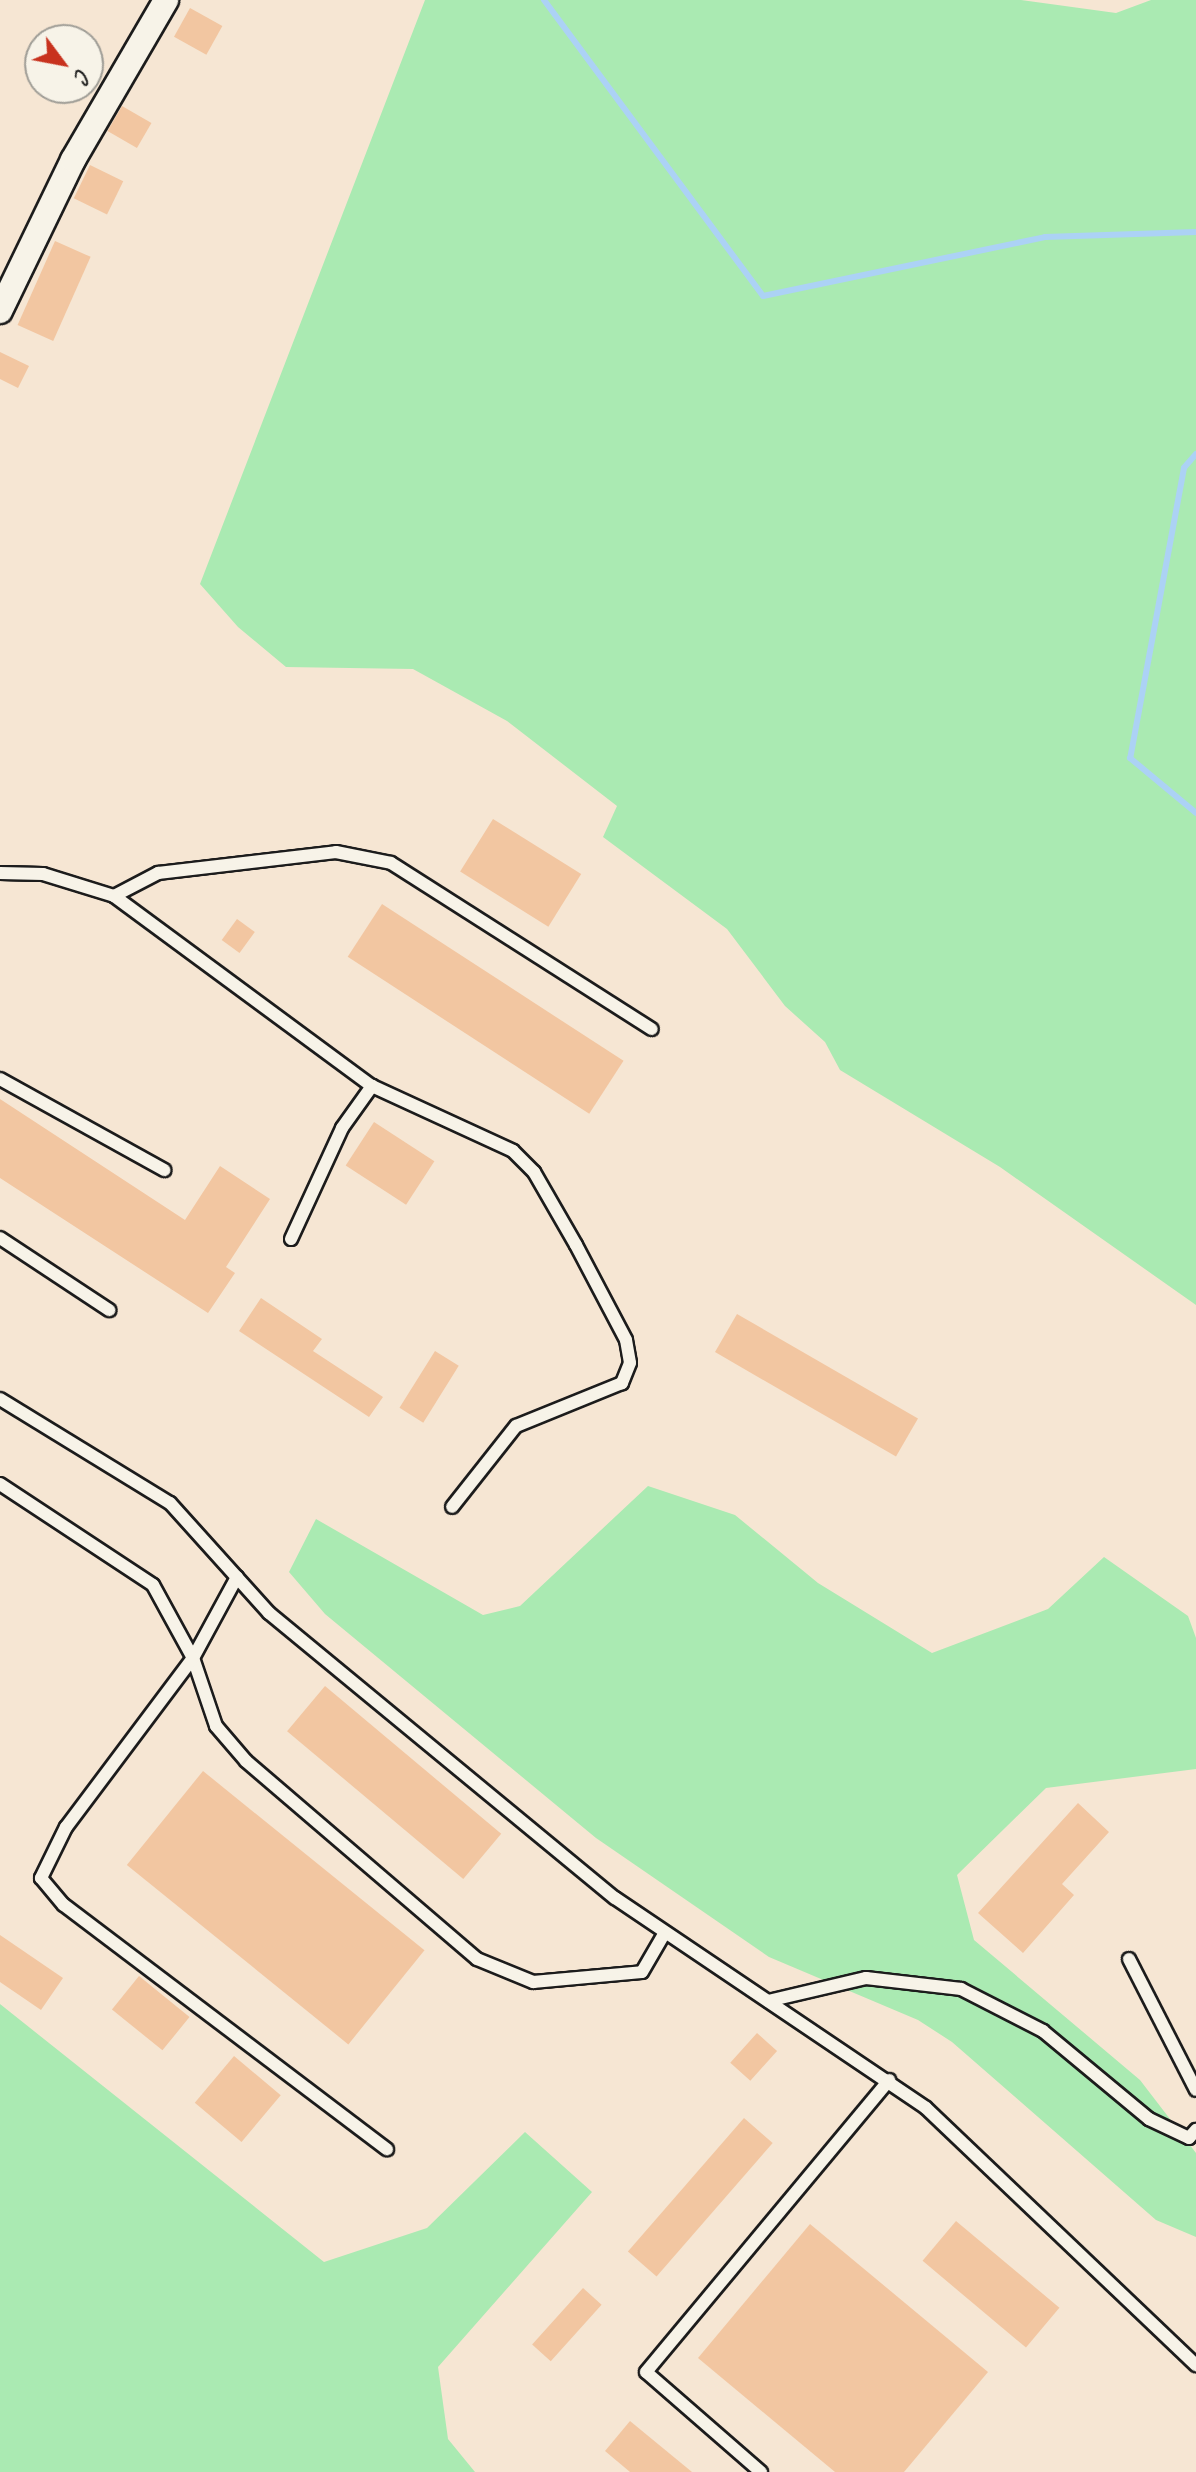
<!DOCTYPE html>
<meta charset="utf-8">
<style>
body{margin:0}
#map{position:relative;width:1196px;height:2472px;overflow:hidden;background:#f6e6d3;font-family:Caveat,sans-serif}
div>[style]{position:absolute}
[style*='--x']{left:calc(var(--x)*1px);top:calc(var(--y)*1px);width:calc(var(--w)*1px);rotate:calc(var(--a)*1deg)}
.green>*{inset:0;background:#aaeab2}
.stream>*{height:6px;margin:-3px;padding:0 3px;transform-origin:3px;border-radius:3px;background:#acd2f5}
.building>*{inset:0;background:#f2c6a1;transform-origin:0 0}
.roads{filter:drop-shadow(2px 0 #1c1c1c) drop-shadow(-2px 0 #1c1c1c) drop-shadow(0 2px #1c1c1c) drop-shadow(0 -2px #1c1c1c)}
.service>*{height:12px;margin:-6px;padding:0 6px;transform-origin:6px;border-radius:6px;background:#f7f3e8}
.minor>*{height:24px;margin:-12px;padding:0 12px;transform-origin:12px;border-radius:12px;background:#f7f3e8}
span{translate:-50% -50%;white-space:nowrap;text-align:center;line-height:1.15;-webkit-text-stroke:6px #f7f3e8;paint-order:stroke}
.north{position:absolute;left:24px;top:24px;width:80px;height:80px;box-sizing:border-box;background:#f7f3e8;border:2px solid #9f9d96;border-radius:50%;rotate:122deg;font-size:22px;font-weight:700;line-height:32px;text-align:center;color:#1c1c1c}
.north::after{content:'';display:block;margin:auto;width:28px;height:36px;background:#c8321e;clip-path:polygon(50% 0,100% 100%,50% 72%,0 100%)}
</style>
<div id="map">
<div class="green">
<i style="clip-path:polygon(425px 0,1021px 0,1116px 13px,1151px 0,1196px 0,1196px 1305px,1000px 1167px,840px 1070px,825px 1042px,785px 1006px,727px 929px,603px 837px,617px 806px,507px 721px,413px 669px,286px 667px,238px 627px,200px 584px)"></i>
<i style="clip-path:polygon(648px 1486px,735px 1515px,818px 1583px,932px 1653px,1048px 1609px,1104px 1557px,1188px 1616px,1196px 1638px,1196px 1769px,1046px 1788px,957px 1875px,974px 1940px,1140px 2080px,1196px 2153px,1196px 2237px,1156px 2220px,952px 2042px,918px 2020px,769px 1957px,596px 1838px,325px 1614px,289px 1572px,316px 1519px,483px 1615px,520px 1606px)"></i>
<i style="clip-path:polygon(0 2004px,324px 2262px,427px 2228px,525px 2132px,592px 2192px,438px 2367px,448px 2439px,475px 2472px,0 2472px)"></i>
</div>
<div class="stream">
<i style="--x:544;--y:0;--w:368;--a:53.5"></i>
<i style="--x:763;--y:296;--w:288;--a:-11.8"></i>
<i style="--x:1045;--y:237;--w:151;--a:-1.9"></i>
<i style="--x:1196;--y:454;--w:18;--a:131"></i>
<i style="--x:1184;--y:468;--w:295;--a:100.5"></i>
<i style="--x:1130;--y:758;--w:86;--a:39.8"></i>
</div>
<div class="building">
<i style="left:190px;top:8px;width:37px;height:33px;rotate:29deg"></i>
<i style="left:122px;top:106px;width:34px;height:29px;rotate:30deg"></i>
<i style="left:90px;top:165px;width:37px;height:37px;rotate:26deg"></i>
<i style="left:55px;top:241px;width:39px;height:92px;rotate:24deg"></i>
<i style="clip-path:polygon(0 352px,29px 366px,18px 388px,0 379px)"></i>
<i style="left:493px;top:819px;width:104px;height:62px;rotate:32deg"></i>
<i style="left:382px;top:904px;width:288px;height:63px;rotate:33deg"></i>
<i style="left:237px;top:919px;width:22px;height:26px;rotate:36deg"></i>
<i style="clip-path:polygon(0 1099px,185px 1220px,220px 1166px,270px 1199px,226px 1267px,235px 1273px,208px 1313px,0 1178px)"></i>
<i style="left:374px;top:1122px;width:72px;height:52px;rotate:33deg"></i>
<i style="clip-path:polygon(261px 1298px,322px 1339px,313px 1351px,383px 1397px,369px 1417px,239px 1331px)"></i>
<i style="left:737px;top:1314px;width:209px;height:44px;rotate:30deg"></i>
<i style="left:435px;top:1351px;width:28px;height:67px;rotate:32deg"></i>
<i style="left:325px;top:1686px;width:230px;height:59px;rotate:40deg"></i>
<i style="left:203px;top:1771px;width:285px;height:121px;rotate:39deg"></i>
<i style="clip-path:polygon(1078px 1803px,1109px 1832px,1062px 1884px,1074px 1895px,1023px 1953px,978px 1913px)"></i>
<i style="clip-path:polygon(0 1935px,63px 1978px,41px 2010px,0 1982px)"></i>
<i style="left:139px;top:1976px;width:65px;height:43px;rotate:39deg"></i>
<i style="left:757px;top:2033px;width:27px;height:40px;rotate:42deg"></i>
<i style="left:234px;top:2056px;width:61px;height:61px;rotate:40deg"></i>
<i style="left:744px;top:2118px;width:38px;height:177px;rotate:41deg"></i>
<i style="left:956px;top:2221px;width:135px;height:52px;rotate:40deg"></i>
<i style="clip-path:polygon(810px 2224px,988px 2372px,904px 2472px,835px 2472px,698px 2358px)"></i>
<i style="left:583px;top:2288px;width:25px;height:76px;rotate:42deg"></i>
<i style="clip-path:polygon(630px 2421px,692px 2472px,630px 2472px,605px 2451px)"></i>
</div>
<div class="roads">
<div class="service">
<i style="--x:0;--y:873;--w:43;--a:1.3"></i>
<i style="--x:43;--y:874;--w:74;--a:17.2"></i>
<i style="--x:114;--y:896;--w:50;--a:-27.6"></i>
<i style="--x:158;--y:873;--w:179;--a:-6.7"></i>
<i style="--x:336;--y:852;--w:56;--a:11.3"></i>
<i style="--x:391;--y:863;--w:309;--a:32.5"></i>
<i style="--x:114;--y:896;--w:320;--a:36.4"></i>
<i style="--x:372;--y:1086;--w:155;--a:24.7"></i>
<i style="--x:513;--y:1151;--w:30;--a:45"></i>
<i style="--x:534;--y:1172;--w:84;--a:60.1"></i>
<i style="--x:576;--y:1245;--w:107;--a:62.2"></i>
<i style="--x:626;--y:1340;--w:23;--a:80"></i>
<i style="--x:630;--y:1363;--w:22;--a:112"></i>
<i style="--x:622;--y:1383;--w:114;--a:157.9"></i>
<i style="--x:516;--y:1426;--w:103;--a:128.3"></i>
<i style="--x:0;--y:1079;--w:188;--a:29"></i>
<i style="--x:0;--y:1238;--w:131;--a:33.4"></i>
<i style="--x:291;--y:1239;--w:122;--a:-65.3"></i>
<i style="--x:342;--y:1128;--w:52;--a:-54.5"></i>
<i style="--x:0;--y:1399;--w:199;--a:31.5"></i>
<i style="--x:170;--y:1503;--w:148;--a:48"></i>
<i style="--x:269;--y:1613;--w:448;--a:39.5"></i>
<i style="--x:615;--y:1898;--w:375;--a:34"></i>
<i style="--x:926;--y:2108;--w:373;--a:43.6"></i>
<i style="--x:0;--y:1484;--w:183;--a:33.4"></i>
<i style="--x:153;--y:1585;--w:83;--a:61.3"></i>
<i style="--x:193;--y:1658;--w:72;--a:71.3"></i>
<i style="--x:216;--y:1726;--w:46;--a:49.4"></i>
<i style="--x:246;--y:1761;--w:304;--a:40.6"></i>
<i style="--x:477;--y:1959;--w:61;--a:22.3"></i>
<i style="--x:533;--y:1982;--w:109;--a:-5.2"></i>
<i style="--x:642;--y:1972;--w:44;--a:-59.9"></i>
<i style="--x:237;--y:1577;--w:92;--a:118.5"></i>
<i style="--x:193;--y:1658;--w:211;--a:126.9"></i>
<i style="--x:66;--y:1827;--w:57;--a:116.1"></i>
<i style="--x:41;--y:1878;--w:35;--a:50"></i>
<i style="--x:64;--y:1905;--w:405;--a:37.1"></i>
<i style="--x:1129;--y:1959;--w:147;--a:62.9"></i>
<i style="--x:768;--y:2001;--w:101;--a:-13.2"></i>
<i style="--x:866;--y:1978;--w:96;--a:6.6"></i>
<i style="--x:961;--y:1989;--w:92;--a:27.1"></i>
<i style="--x:1043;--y:2031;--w:138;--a:39.7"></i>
<i style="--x:1149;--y:2119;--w:44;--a:25.4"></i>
<i style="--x:1189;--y:2138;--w:11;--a:-49"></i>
<i style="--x:761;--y:2472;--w:152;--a:-139"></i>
<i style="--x:646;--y:2372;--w:380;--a:-50.2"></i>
</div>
<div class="minor">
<i style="--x:0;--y:311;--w:168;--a:-64.2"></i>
<i style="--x:73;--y:160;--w:185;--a:-59.8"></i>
</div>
</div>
<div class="north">С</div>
</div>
